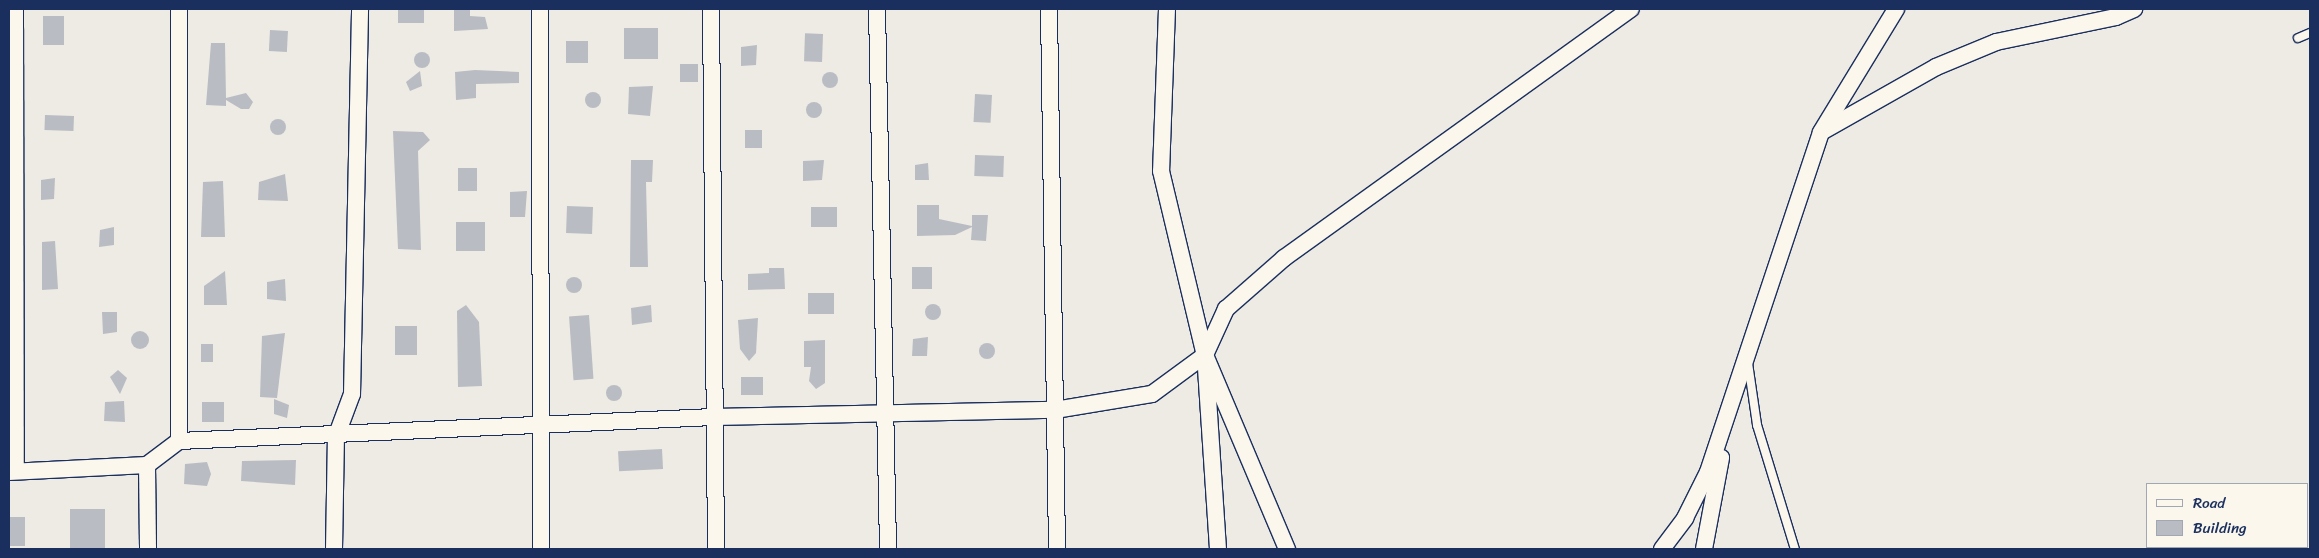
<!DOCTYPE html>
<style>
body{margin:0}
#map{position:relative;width:2319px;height:558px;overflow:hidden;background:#eeebe4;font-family:Sriracha,sans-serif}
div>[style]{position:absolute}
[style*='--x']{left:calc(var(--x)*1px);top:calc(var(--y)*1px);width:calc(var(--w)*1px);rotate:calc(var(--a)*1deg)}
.building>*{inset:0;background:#b9bcc3;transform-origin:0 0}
.round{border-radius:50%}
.roads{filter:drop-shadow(1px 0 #1b2f5e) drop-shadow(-1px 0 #1b2f5e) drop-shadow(0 1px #1b2f5e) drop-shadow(0 -1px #1b2f5e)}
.service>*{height:8px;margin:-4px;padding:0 4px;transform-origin:4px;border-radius:4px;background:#fbf7ec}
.minor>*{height:16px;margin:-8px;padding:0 8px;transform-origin:8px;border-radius:8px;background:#fbf7ec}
span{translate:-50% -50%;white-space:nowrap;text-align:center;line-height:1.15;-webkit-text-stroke:5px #fbf7ec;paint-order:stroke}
.frame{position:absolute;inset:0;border:10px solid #1b2f5e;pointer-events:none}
.legend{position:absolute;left:2146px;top:483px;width:162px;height:65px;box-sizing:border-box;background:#fbf7ec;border:1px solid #a1a7b3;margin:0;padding:6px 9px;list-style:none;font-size:15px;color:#1b2f5e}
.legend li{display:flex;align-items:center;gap:10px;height:25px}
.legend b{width:25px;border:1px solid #a1a7b3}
</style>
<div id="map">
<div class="building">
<i style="left:398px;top:9px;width:26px;height:14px"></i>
<i style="clip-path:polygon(454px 9px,470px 9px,470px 16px,485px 17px,488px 29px,454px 31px)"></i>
<i style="left:64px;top:16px;width:29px;height:21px;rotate:90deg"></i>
<i style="left:624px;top:28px;width:34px;height:31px"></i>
<i style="left:270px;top:30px;width:18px;height:21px;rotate:3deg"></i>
<i style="left:823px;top:34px;width:28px;height:18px;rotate:92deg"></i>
<i style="left:566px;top:41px;width:22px;height:22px"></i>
<i style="clip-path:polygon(211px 43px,225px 43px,226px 98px,246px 93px,253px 102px,249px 109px,241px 109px,226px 100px,226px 106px,206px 105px)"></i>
<i style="clip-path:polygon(757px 45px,756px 65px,741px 66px,741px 47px)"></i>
<i class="round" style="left:414px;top:52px;width:16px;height:16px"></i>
<i style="left:680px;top:64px;width:18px;height:18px"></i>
<i style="clip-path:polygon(475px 70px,519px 72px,519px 83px,476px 84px,476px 98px,456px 100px,455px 72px)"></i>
<i style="clip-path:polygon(420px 71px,422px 86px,410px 91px,406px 82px)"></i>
<i class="round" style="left:822px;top:72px;width:16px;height:16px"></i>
<i style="clip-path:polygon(653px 86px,650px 116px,628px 114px,629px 87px)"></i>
<i class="round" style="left:585px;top:92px;width:16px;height:16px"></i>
<i style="left:975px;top:94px;width:17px;height:28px;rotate:3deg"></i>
<i class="round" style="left:806px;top:102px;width:16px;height:16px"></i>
<i style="left:45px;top:115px;width:29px;height:15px;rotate:2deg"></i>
<i class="round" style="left:270px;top:119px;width:16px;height:16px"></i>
<i style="left:745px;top:130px;width:17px;height:18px"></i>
<i style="clip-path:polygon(393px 131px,423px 132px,430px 140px,418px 151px,421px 250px,398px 249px)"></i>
<i style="left:975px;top:155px;width:29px;height:21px;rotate:2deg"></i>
<i style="clip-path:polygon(631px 160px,653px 160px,652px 182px,646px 182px,648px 267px,630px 267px)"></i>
<i style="clip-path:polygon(824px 160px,822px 180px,803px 181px,803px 161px)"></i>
<i style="clip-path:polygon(928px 163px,929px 180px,915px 180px,915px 165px)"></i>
<i style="left:477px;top:168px;width:23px;height:19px;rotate:90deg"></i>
<i style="clip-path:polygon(285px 174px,288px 201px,258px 200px,259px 182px)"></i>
<i style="clip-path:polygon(55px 178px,54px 199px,41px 200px,41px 180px)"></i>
<i style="clip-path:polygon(223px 181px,225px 237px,201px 237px,203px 182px)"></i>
<i style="clip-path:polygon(527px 191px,525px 217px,510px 217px,510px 192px)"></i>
<i style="clip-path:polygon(917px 205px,939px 205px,939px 219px,972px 226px,972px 215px,988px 215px,986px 241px,971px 240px,972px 227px,955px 235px,917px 236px)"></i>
<i style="left:567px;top:206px;width:26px;height:27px;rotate:2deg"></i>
<i style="left:811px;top:207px;width:26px;height:20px"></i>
<i style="left:456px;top:222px;width:29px;height:29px"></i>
<i style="clip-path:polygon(114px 227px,114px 245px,99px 247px,100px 230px)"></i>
<i style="clip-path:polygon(55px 241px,58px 289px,42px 290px,42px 242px)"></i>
<i style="left:912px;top:267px;width:20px;height:22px"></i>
<i style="clip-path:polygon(769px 268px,784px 268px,785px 289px,748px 290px,748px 274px,769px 273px)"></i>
<i style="clip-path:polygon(225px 271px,227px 305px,204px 305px,204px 286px)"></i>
<i class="round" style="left:566px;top:277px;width:16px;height:16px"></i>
<i style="clip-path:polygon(285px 279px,286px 301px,267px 299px,267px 282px)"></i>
<i style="left:808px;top:293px;width:26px;height:21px"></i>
<i class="round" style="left:925px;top:304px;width:16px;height:16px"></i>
<i style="clip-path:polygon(466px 305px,479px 322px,482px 386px,458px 387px,457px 311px)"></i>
<i style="clip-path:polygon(651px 305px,652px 322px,632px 325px,631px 308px)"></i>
<i style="clip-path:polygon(102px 312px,117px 312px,117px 332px,103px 334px)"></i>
<i style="left:589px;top:315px;width:64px;height:20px;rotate:86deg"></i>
<i style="clip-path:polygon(758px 318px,756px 353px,749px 361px,740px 349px,738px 320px)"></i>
<i style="left:417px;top:326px;width:29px;height:22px;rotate:90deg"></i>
<i class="round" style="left:131px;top:331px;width:18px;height:18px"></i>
<i style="clip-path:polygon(285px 333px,277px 398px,260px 397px,262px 336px)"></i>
<i style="clip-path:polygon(928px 337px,927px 356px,912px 356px,913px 339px)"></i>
<i style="clip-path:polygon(825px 340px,825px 383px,816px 389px,809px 381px,811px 367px,804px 367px,804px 341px)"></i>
<i class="round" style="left:979px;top:343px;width:16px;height:16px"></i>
<i style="left:213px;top:344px;width:18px;height:12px;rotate:90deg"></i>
<i style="clip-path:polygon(118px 370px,127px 378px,120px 394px,110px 377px)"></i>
<i style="left:741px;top:377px;width:22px;height:18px"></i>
<i class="round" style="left:606px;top:385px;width:16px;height:16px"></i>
<i style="clip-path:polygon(274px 399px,289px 405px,287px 418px,274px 414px)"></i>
<i style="clip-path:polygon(124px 401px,125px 422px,104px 421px,105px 402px)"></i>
<i style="left:202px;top:402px;width:22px;height:20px"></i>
<i style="left:662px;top:449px;width:20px;height:44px;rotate:87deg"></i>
<i style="clip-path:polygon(296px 460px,295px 485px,241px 481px,242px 461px)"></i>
<i style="clip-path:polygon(207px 462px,211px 474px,207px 486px,184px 484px,185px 464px)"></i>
<i style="left:70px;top:509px;width:35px;height:40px"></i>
<i style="left:9px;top:517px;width:16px;height:29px"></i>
</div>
<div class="roads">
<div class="service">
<i style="--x:2298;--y:38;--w:13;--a:-23"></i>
<i style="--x:1748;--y:363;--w:63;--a:81.7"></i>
<i style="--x:1757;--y:425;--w:130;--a:73"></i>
</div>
<div class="minor">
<i style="--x:15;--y:9;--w:461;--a:89.9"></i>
<i style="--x:179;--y:9;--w:432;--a:90"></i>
<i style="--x:540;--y:9;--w:540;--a:89.89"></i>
<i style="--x:711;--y:9;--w:540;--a:89.47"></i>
<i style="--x:877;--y:9;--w:540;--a:88.83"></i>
<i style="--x:1049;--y:9;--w:540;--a:89.15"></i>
<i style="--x:1167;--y:9;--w:162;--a:92.1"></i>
<i style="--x:1161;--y:171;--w:189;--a:76.6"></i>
<i style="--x:1205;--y:355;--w:211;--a:67.1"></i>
<i style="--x:1823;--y:131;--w:130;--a:-29.5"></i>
<i style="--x:1936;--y:67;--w:65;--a:-22.6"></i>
<i style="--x:1996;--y:42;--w:123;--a:-11.8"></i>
<i style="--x:2116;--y:17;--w:20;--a:-24"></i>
<i style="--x:147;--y:465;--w:84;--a:89.3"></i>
<i style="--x:9;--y:472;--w:138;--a:-2.9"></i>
<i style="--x:147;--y:465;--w:40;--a:-37"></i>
<i style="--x:179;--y:441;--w:536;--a:-2.57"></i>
<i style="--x:714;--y:417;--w:341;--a:-1.2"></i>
<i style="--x:1055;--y:410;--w:98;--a:-9.4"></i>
<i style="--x:1152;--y:394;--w:66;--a:-36.3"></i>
<i style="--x:334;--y:549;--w:112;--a:-89"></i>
<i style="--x:336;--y:437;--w:46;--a:-69.6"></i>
<i style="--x:352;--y:394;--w:385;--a:-88.8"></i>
<i style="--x:1218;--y:549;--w:194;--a:-93.8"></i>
<i style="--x:1205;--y:355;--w:51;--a:-65.5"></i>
<i style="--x:1226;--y:309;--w:77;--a:-41.3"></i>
<i style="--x:1284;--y:258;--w:427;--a:-35.7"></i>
<i style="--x:1662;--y:549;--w:39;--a:-53"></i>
<i style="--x:1685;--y:518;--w:51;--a:-63.4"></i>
<i style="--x:1708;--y:472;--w:358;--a:-71.6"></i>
<i style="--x:1821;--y:132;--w:144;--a:-58.6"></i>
<i style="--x:1704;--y:549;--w:93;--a:-79.4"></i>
</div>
</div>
<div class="frame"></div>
<ul class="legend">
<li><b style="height:6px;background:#fbf7ec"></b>Road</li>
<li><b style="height:14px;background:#b9bcc3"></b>Building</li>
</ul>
</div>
